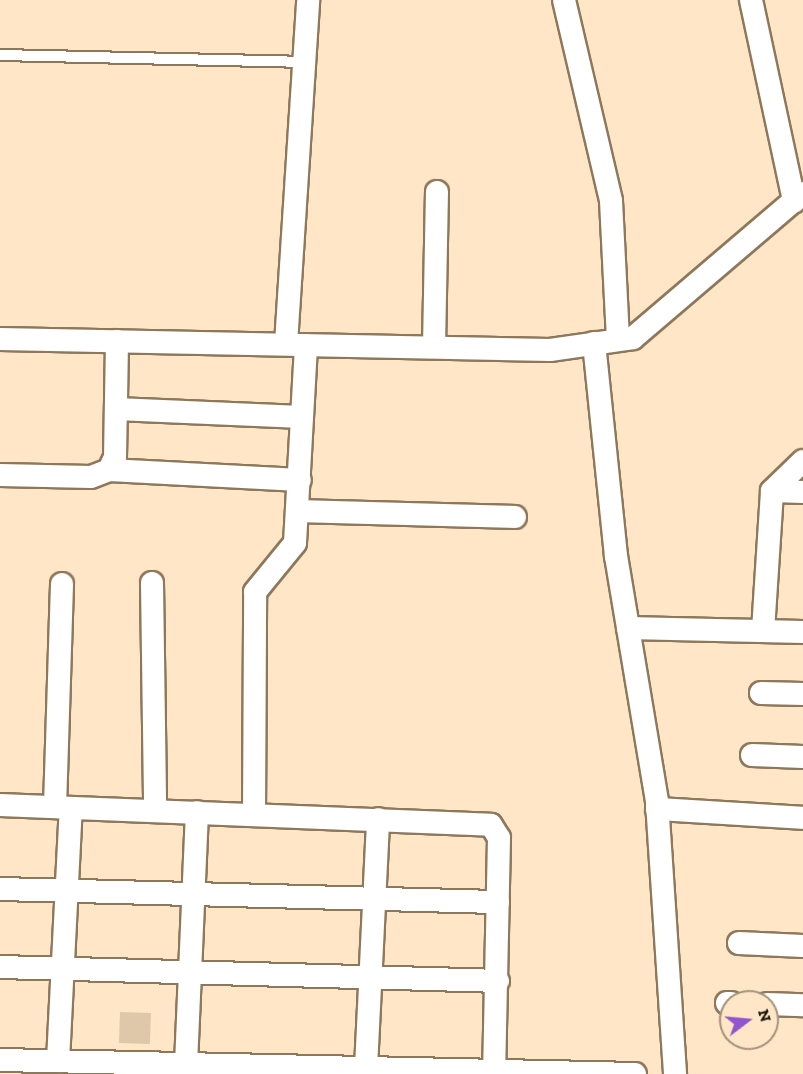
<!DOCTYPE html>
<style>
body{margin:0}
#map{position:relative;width:803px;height:1074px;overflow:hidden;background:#fee6c7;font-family:"Zilla Slab",serif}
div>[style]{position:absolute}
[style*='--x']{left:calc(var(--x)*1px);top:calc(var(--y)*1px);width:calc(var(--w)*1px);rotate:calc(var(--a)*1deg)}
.building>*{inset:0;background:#dfc8aa;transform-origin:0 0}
.roads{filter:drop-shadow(2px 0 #8d785c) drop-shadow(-2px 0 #8d785c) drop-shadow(0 2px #8d785c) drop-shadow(0 -2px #8d785c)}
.service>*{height:10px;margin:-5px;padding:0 5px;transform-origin:5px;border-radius:5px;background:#fff}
.minor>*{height:22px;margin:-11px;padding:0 11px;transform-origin:11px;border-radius:11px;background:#fff}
span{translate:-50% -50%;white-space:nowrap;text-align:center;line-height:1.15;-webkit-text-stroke:4.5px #fee6c7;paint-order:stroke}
.north{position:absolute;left:719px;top:990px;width:60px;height:60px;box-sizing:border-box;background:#fee6c7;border:2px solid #a4927b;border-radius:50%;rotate:74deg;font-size:16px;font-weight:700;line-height:24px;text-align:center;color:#1c1409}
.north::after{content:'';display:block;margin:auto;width:21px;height:27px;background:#9256cc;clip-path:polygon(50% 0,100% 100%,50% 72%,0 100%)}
</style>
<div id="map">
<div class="building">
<i style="left:120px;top:1012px;width:31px;height:31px;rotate:2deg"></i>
</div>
<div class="roads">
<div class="service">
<i style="--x:0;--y:55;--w:305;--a:1.3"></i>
</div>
<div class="minor">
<i style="--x:564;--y:0;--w:206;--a:76.8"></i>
<i style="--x:611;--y:201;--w:139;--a:87.1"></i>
<i style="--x:751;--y:0;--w:206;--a:77.9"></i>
<i style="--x:0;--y:339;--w:550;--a:1.15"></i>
<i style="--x:550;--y:350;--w:84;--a:-8.2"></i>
<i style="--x:633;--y:338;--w:223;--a:-40.5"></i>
<i style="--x:594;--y:343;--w:214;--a:84.1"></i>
<i style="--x:616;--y:556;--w:249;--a:80.5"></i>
<i style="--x:657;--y:802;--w:273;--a:86.2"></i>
<i style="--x:286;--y:344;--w:345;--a:-86.3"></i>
<i style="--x:434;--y:347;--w:155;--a:-88.9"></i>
<i style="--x:116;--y:409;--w:186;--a:2.5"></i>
<i style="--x:109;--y:470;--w:191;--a:3"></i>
<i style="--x:0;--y:475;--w:91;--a:1.3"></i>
<i style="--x:91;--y:477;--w:19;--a:-21"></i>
<i style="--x:109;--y:470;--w:14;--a:-65"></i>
<i style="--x:115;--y:457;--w:116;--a:-89"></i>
<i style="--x:772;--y:491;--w:43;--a:-44.1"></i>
<i style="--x:298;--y:511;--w:217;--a:1.6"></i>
<i style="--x:152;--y:583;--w:227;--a:89.2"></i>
<i style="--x:628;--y:628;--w:175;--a:1.3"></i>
<i style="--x:763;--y:631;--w:140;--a:-86.3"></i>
<i style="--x:772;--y:491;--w:31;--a:2"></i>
<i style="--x:761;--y:693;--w:42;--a:1.4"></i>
<i style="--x:752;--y:755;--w:51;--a:2.2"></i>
<i style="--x:0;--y:805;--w:491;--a:2.3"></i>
<i style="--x:491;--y:825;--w:15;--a:58"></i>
<i style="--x:499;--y:838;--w:233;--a:91.2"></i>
<i style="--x:55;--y:807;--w:223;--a:-88.2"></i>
<i style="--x:657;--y:809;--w:146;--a:3.5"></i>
<i style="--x:254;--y:815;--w:223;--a:-89.7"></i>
<i style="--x:255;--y:592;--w:63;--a:-50.8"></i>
<i style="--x:295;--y:543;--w:198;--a:-86.8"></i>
<i style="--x:0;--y:889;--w:498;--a:1.5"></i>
<i style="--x:739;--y:943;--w:64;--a:2.7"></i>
<i style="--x:0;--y:967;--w:498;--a:1.6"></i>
<i style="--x:727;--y:1003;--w:4;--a:0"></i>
<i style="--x:767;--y:1004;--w:36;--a:2"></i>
<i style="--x:0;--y:1060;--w:635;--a:1.26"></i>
<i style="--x:58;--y:1061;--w:253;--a:-87.1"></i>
<i style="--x:186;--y:1064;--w:252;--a:-87.5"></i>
<i style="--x:366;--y:1068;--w:249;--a:-87.2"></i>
</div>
</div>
<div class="north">N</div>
</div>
